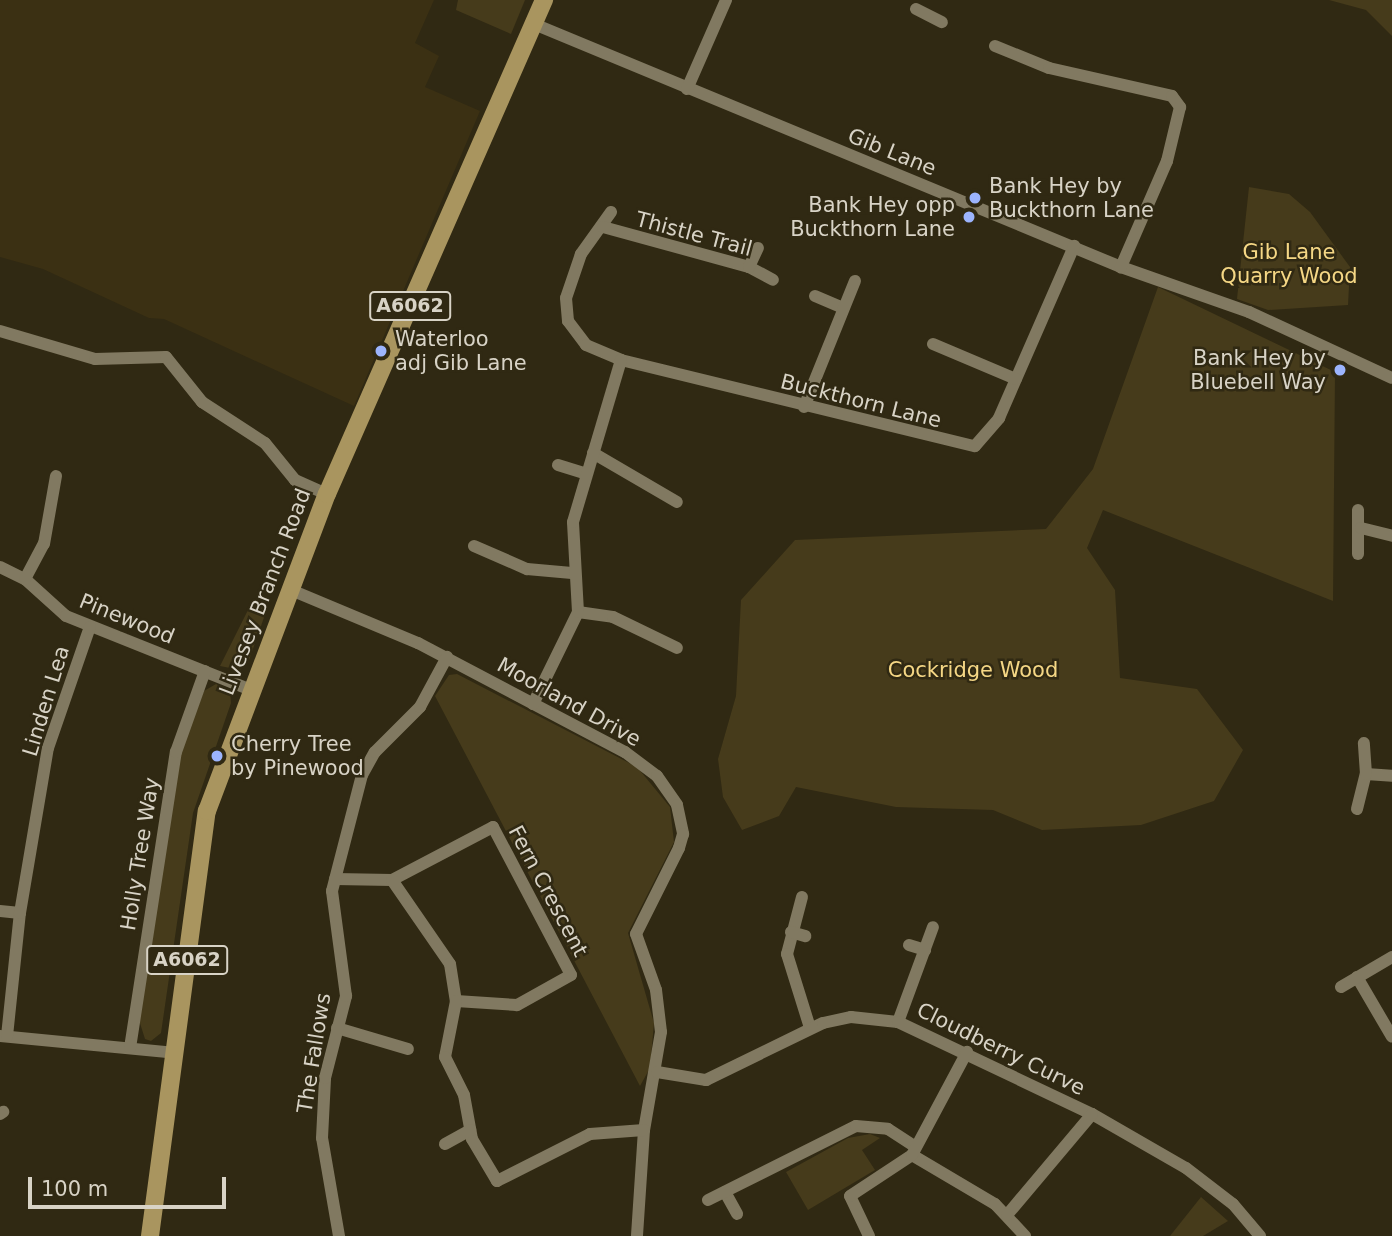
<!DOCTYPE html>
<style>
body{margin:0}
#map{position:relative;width:1392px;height:1236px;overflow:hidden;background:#302913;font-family:"DejaVu Sans",sans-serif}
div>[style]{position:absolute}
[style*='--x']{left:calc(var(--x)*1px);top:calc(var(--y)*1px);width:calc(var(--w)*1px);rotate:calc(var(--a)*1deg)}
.built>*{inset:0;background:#3b3013}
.green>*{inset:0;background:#463b1b}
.minor>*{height:12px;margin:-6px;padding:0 6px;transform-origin:6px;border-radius:6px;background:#817961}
.primary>*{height:18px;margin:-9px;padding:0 9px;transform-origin:9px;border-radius:9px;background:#a9955f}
.dots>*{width:19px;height:19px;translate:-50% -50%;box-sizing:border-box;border:4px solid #302913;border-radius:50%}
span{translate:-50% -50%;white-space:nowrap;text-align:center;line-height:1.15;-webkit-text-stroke:5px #302913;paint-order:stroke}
.shield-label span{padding:2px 5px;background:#302913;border:2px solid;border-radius:5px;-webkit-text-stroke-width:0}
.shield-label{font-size:19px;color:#d8d3c6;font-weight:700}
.street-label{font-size:21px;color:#d8d3c6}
.poi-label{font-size:21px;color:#d8d3c6}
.left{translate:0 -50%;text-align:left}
.right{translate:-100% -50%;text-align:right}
.park-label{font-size:21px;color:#f5d785}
.scale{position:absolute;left:28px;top:1177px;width:198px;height:32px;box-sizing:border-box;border:4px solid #d8d3c6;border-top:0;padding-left:9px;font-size:21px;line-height:24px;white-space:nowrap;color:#d8d3c6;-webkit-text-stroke:5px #302913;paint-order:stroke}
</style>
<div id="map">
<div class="built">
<i style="clip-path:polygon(0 0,434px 0,415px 43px,439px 56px,425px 87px,480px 111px,354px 406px,164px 319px,149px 318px,43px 269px,0 257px)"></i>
</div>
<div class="green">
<i style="clip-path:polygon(458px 0,525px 0,511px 34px,456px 10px)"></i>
<i style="clip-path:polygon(1329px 0,1392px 0,1392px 36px,1366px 10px)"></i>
<i style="clip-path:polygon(1249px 187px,1289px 194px,1310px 212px,1350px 267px,1348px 305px,1268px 310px,1237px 299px)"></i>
<i style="clip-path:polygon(1158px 287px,1335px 372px,1333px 601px,1103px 510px,1087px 548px,1115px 590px,1120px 678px,1197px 689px,1243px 750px,1214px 801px,1141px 825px,1042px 830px,993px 810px,896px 807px,796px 787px,779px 816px,742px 830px,723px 797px,718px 759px,736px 696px,741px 600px,795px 540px,1046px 529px,1093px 469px)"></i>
<i style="clip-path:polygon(252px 602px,268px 606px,248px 663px,240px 670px,220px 666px)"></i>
<i style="clip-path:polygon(457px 674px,637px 767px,670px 807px,674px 842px,628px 933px,654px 1023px,650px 1068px,640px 1086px,435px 696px,449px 675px)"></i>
<i style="clip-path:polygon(216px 684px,230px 691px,231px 703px,193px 813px,161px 1033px,151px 1041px,145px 1039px,139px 1020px,180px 753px,204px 691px)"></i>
<i style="clip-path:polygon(870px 1134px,880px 1138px,862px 1150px,875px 1170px,808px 1210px,786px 1172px,848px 1138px)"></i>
<i style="clip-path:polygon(1201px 1197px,1228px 1221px,1203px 1236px,1170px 1236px)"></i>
</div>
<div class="minor">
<i style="--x:916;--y:9;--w:29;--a:27"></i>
<i style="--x:534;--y:24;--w:635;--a:22.49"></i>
<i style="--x:1121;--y:267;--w:136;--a:19.4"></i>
<i style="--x:1249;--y:312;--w:157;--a:24.8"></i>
<i style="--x:995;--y:46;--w:58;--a:22.2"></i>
<i style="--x:1049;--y:68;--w:126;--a:12.8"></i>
<i style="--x:1172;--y:96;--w:14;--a:54"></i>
<i style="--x:1180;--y:107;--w:56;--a:103.5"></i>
<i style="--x:1167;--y:161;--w:116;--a:113.5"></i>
<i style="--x:687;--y:89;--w:97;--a:-66.3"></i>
<i style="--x:611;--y:212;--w:52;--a:125.5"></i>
<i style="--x:581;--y:254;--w:46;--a:108.8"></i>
<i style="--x:566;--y:298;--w:23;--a:85"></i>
<i style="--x:568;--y:321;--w:30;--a:53"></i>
<i style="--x:586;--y:345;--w:38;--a:23"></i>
<i style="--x:621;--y:360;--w:364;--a:13.7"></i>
<i style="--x:975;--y:446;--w:37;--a:-49"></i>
<i style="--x:999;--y:418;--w:188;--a:-66.4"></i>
<i style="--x:603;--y:227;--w:151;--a:15.3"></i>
<i style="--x:749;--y:267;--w:27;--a:28"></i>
<i style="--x:749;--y:267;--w:21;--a:-65"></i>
<i style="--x:815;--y:296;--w:30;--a:23"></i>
<i style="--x:0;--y:331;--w:99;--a:16.4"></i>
<i style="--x:95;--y:359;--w:71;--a:-1.6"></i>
<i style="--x:166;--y:357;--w:58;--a:51.3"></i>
<i style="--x:202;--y:402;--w:75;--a:33.1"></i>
<i style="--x:265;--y:443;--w:48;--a:51"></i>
<i style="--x:295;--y:480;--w:35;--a:24"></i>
<i style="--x:933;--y:344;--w:90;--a:22.9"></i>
<i style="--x:804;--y:407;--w:136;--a:-68"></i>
<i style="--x:593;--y:453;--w:97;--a:30.3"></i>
<i style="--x:558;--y:465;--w:27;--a:17"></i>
<i style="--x:1358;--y:510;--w:44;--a:90"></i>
<i style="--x:1361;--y:528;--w:32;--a:14"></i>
<i style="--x:474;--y:546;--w:58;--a:23.5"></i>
<i style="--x:527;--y:569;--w:45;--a:5.1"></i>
<i style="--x:0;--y:567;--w:28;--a:26"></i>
<i style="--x:25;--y:579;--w:55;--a:42.1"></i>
<i style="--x:66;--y:616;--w:199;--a:21.8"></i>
<i style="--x:25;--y:579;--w:40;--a:-62"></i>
<i style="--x:44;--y:544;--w:69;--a:-80"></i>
<i style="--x:291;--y:590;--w:138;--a:22.7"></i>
<i style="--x:418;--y:643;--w:234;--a:27.8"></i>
<i style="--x:625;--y:752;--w:40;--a:37"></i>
<i style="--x:657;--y:776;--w:35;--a:55"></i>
<i style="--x:677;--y:805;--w:30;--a:78"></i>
<i style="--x:683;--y:834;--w:15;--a:106"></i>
<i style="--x:679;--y:848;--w:96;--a:116.6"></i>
<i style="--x:636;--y:934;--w:59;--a:70.3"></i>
<i style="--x:656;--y:990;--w:42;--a:83.2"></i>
<i style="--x:661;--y:1032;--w:99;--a:99.8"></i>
<i style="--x:644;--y:1130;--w:106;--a:93.8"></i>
<i style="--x:578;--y:612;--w:35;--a:8"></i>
<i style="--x:613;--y:617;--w:71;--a:25.8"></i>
<i style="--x:533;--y:704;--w:102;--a:-63.9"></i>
<i style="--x:578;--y:612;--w:90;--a:-93.2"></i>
<i style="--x:573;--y:522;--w:169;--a:-73.5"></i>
<i style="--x:1366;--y:774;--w:26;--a:4"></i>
<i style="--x:1357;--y:809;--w:36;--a:-76"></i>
<i style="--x:1366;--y:774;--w:31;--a:-94"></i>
<i style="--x:335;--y:879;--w:57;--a:1"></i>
<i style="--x:392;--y:880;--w:114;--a:-27.7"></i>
<i style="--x:493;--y:827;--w:167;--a:62.2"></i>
<i style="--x:571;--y:975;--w:62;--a:150.9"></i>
<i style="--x:517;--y:1005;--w:61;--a:-176.2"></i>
<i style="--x:392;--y:880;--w:102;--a:55.4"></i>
<i style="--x:450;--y:964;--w:37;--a:81"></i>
<i style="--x:456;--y:1001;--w:57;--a:101.1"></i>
<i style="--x:445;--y:1057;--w:42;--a:63.4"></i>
<i style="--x:464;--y:1095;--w:45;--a:79.7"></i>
<i style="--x:472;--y:1139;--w:49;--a:59.2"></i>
<i style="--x:497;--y:1181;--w:104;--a:-26.8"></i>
<i style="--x:590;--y:1134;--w:54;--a:-4.2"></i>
<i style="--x:802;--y:897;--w:59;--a:104.7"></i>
<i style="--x:787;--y:954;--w:77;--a:72.7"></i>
<i style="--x:0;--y:911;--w:20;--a:6"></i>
<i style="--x:791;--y:932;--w:15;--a:16"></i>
<i style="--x:909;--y:945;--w:17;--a:17"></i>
<i style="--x:1357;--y:977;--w:69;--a:59.7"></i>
<i style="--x:1341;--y:987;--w:59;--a:-30.5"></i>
<i style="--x:898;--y:1022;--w:101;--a:-69.8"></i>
<i style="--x:337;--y:1028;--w:74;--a:16.5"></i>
<i style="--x:0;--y:1036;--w:176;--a:5.5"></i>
<i style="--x:7;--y:1036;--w:124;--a:-84"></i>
<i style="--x:20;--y:913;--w:167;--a:-80.4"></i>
<i style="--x:48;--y:748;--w:128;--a:-70.9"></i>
<i style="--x:130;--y:1048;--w:300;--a:-81.2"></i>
<i style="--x:176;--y:752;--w:86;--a:-70.3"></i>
<i style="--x:657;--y:1072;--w:50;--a:9.3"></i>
<i style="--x:706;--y:1080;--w:130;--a:-26"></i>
<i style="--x:823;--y:1023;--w:29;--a:-12"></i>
<i style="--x:851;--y:1017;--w:47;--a:6.1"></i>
<i style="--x:898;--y:1022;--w:215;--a:25.4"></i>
<i style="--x:1092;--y:1114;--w:108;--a:29.9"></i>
<i style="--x:1186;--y:1168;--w:59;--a:37.5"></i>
<i style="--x:1233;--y:1204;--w:42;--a:49.8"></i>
<i style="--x:0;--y:1114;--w:4;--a:-34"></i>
<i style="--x:445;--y:1144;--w:29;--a:-29"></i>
<i style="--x:912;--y:1155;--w:96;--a:30.6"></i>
<i style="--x:995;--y:1204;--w:44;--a:46.8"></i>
<i style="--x:725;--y:1192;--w:25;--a:61"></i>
<i style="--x:708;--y:1200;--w:165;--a:-26.6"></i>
<i style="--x:856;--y:1126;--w:32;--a:5"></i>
<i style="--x:888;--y:1129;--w:33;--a:33"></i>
<i style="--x:1007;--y:1215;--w:132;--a:-49.9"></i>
<i style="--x:339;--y:1236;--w:99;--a:-99.8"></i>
<i style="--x:322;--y:1138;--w:60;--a:-87.1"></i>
<i style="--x:325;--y:1078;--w:85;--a:-75.6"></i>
<i style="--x:346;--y:996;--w:106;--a:-97.6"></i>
<i style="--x:332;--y:891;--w:120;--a:-75.5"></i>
<i style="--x:362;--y:775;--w:26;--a:-61"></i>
<i style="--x:375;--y:752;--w:64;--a:-45"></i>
<i style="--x:420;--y:707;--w:57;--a:-61.6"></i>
<i style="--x:869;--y:1236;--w:44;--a:-115.4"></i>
<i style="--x:850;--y:1196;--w:74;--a:-33.5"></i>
<i style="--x:912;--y:1155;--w:117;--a:-61.9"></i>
</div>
<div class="primary">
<i style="--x:150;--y:1236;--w:429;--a:-82.4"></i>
<i style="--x:207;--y:811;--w:339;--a:-69.3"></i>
<i style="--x:327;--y:494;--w:540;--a:-66.29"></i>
</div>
<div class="dots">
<i style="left:975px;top:198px;background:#9cb4fd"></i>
<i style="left:969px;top:217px;background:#9cb4fd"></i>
<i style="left:381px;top:351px;background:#9cb4fd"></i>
<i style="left:1340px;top:370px;background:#9cb4fd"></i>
<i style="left:217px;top:756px;background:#9cb4fd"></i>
</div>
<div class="shield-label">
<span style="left:410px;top:306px">A6062</span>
<span style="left:187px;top:960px">A6062</span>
</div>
<div class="street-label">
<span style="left:892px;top:152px;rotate:22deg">Gib Lane</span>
<span style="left:694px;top:234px;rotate:15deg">Thistle Trail</span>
<span style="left:861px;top:401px;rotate:14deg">Buckthorn Lane</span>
<span style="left:265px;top:592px;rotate:-69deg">Livesey Branch Road</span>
<span style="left:127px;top:619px;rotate:22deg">Pinewood</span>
<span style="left:46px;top:701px;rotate:-73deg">Linden Lea</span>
<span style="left:569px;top:702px;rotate:29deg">Moorland Drive</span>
<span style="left:140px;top:854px;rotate:-81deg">Holly Tree Way</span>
<span style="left:548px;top:891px;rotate:62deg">Fern Crescent</span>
<span style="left:1001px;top:1049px;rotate:26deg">Cloudberry Curve</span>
<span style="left:314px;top:1053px;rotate:-81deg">The Fallows</span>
</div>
<div class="poi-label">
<span class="left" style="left:989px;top:198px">Bank Hey by<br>Buckthorn Lane</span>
<span class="right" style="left:955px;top:217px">Bank Hey opp<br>Buckthorn Lane</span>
<span class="left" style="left:395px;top:351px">Waterloo<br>adj Gib Lane</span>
<span class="right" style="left:1326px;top:370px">Bank Hey by<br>Bluebell Way</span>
<span class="left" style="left:231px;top:756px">Cherry Tree<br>by Pinewood</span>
</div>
<div class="park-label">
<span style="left:1289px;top:264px">Gib Lane<br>Quarry Wood</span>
<span style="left:973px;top:670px">Cockridge Wood</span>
</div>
<div class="scale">100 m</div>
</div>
